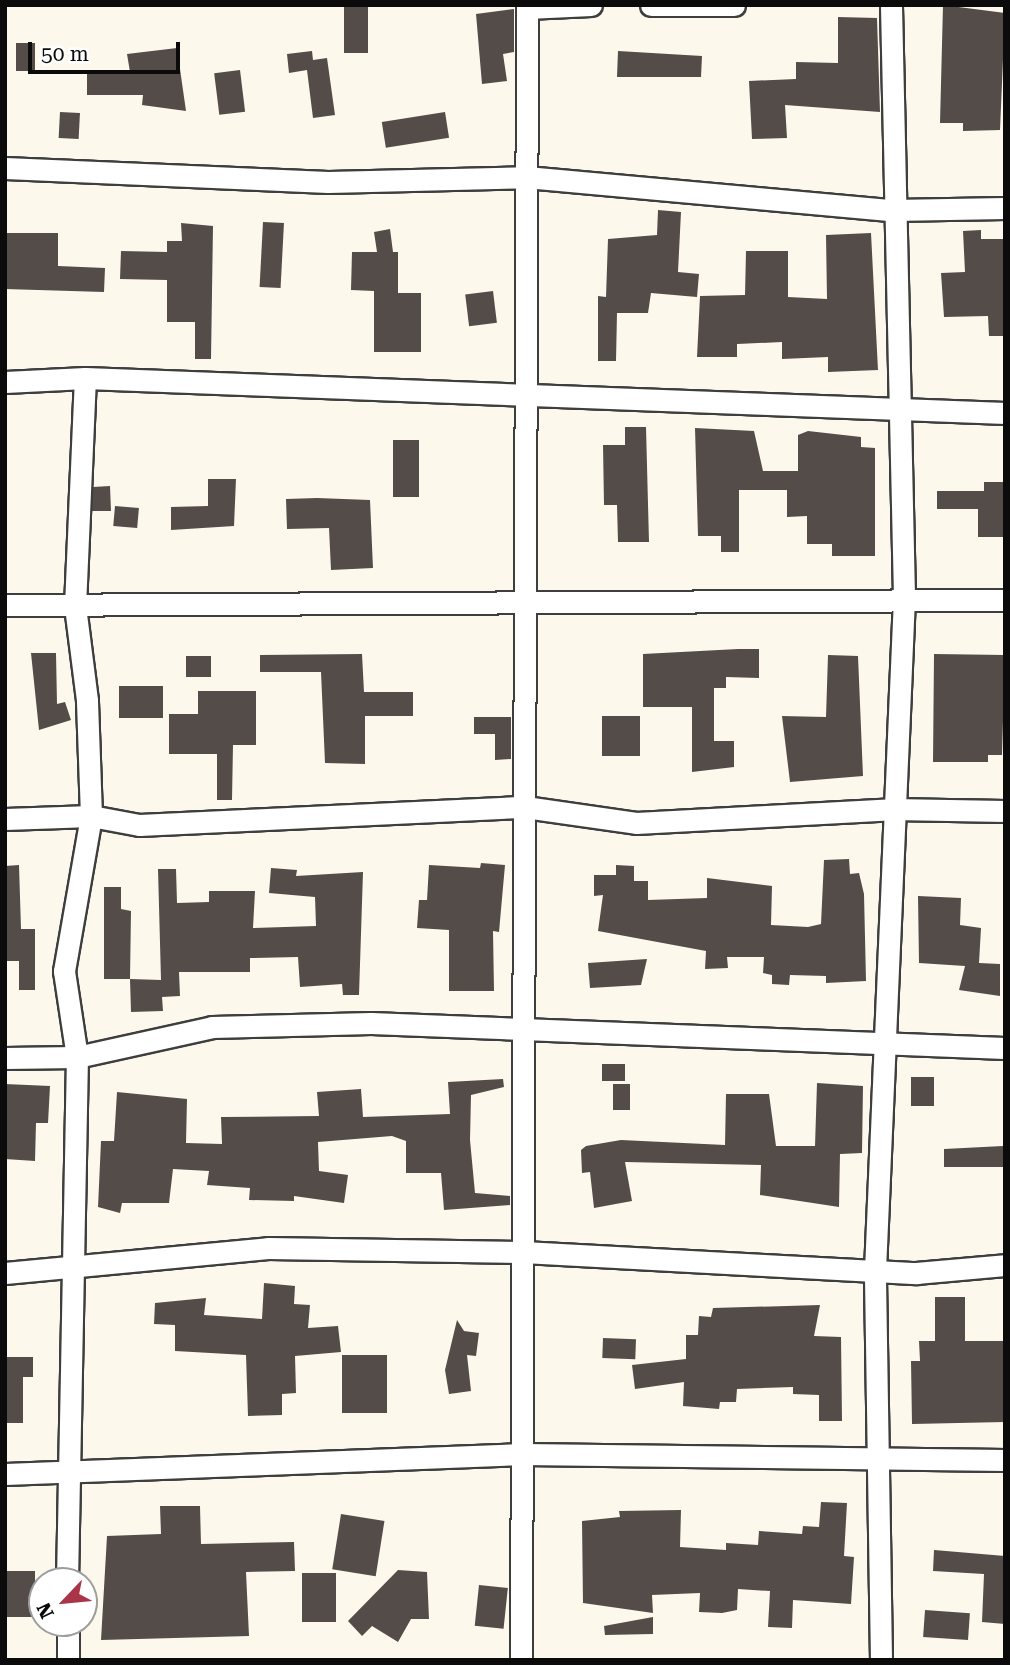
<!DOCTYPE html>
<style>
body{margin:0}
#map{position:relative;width:1010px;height:1665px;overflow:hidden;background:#fdf8ec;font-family:"Roboto Serif",serif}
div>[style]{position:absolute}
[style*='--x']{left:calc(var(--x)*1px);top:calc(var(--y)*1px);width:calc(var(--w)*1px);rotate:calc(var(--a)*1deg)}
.building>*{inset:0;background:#534c49;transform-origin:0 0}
.roads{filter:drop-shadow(2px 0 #3e3e3e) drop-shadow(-2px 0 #3e3e3e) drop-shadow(0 2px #3e3e3e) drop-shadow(0 -2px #3e3e3e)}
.street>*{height:21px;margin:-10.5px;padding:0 10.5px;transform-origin:10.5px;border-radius:10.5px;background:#fff}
span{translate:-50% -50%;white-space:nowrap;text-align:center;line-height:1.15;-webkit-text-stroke:7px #fff;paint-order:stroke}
.frame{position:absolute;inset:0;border:7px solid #0b0b0b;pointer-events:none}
.north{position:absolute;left:28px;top:1567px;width:70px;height:70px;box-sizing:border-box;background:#fff;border:2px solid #9d9d9d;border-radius:50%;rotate:244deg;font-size:19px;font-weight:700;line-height:28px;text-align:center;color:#0b0b0b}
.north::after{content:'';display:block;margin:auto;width:24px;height:32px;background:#a93648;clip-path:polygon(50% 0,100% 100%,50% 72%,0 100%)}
.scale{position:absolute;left:28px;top:42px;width:152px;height:32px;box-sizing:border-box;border:4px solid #0b0b0b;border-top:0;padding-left:9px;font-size:21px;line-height:24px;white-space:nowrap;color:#0b0b0b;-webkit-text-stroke:5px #fff;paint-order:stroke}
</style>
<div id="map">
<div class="building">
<i style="left:344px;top:5px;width:24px;height:48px"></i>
<i style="clip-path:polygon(943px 5px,1005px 13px,1000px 130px,963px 131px,963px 123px,940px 123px)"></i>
<i style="clip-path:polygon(514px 9px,514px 52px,503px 54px,507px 81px,482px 84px,476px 14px)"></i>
<i style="clip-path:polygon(838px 17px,877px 18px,880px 112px,785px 105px,787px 138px,752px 139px,749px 81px,796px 79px,796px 62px,838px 63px)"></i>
<i style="left:16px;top:43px;width:19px;height:28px"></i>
<i style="clip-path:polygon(177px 48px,186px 111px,142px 105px,143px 95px,87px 95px,87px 71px,130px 72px,127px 54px)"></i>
<i style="clip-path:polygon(312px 51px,313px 60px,327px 58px,335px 115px,313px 118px,307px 70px,289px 73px,287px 54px)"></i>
<i style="clip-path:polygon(618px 51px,702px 56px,701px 77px,617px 77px)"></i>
<i style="left:240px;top:70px;width:42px;height:26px;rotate:83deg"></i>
<i style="left:60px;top:112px;width:20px;height:26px;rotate:3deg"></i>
<i style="left:445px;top:112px;width:26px;height:64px;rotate:81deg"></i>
<i style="clip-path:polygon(658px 210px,681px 212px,678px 272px,699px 274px,697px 297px,651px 293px,648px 313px,617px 313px,616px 361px,598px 361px,598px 296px,606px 297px,608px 239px,657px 235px)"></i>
<i style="left:263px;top:222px;width:21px;height:65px;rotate:3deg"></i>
<i style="clip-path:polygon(181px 223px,213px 226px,211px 359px,195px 359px,195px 322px,167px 322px,167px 280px,120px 279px,121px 251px,167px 252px,167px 241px,182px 241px)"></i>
<i style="clip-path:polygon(390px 229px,393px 252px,398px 252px,398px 293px,421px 293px,421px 352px,374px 352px,374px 291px,351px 290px,352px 252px,377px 252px,374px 232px)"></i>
<i style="clip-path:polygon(981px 230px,981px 239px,1004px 239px,1005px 336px,989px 336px,988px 316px,944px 317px,941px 273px,965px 272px,963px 231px)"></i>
<i style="clip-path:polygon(5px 233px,58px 233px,58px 266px,105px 268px,104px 292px,5px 289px)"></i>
<i style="clip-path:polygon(871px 233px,878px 370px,828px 372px,828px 357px,782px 359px,782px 342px,737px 344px,737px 357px,697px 357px,700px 296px,745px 295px,746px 251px,788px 251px,788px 297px,827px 299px,826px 235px)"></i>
<i style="left:493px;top:291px;width:32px;height:28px;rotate:83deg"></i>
<i style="clip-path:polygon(625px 427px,646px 427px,649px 542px,618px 542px,617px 505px,604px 505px,603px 445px,625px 445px)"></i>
<i style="clip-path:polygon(695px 428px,754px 431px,763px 471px,798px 471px,798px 435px,808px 431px,861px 437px,861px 447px,875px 448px,875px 556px,832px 556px,832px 544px,807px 544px,807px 516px,787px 517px,787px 490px,739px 490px,739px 552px,721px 552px,721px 536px,698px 536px)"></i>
<i style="left:393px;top:440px;width:26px;height:57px"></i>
<i style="clip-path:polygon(208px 479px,236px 479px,234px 526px,171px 530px,171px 507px,208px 506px)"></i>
<i style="clip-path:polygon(984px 482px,1005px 482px,1005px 537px,978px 537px,978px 509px,937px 509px,937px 491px,984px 491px)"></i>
<i style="clip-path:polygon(110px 486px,111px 511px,92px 511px,93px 487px)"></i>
<i style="clip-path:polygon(317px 498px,370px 500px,373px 568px,331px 570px,329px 528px,287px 529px,286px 499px)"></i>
<i style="left:115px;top:506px;width:24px;height:20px;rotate:5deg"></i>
<i style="clip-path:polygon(738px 649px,759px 649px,759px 678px,726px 677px,726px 688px,714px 688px,714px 741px,734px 741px,734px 767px,692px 772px,692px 707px,643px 707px,643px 654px)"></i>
<i style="clip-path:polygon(31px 653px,56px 653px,57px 704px,65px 702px,71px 720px,39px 730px)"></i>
<i style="clip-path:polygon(362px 654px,364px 692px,413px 692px,413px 716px,365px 716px,365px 764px,325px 763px,321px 672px,260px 672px,260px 655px)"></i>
<i style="clip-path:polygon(934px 654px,1005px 655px,1002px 755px,988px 755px,988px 762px,933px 762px)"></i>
<i style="clip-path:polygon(828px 655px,858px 656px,863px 776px,790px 782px,782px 716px,826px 717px)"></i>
<i style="left:186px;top:656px;width:25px;height:21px"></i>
<i style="left:119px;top:686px;width:44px;height:32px"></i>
<i style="clip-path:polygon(198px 691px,256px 691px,256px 745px,233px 745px,232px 800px,217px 800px,217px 754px,169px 754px,169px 714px,198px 714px)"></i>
<i style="left:602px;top:716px;width:38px;height:40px"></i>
<i style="clip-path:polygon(474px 717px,511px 717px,511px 759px,495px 760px,495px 734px,474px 734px)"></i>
<i style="clip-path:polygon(849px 859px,850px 874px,859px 873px,864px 894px,866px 981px,826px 983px,826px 976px,790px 975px,789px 985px,772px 984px,772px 975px,763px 973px,764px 957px,727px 957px,728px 968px,705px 969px,706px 951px,598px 931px,603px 895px,594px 896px,594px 875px,616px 875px,616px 865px,634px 866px,634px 881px,648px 881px,648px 900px,707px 898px,707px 878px,772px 886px,771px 925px,808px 927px,821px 924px,824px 860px)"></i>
<i style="clip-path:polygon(481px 863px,505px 865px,499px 932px,493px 931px,494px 991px,449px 991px,449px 930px,417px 928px,419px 900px,427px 900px,429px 865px,480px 868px)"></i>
<i style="clip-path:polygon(19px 865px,21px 929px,35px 929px,35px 990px,19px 990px,19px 961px,5px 961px,5px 866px)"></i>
<i style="clip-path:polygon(271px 868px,297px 870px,296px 876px,363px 872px,359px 995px,343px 995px,342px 984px,300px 987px,298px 957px,250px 958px,250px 972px,179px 972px,180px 996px,162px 997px,163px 1011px,131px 1012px,130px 979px,161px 980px,158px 869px,176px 869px,177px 903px,209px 902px,209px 891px,255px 891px,253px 928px,316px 926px,315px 897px,269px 893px)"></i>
<i style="clip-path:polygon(104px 887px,121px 887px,121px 909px,131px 911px,130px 979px,104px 979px)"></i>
<i style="clip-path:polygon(918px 896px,961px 898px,960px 925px,981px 928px,979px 963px,1000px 964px,1000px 996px,959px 990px,965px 966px,919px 963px)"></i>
<i style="clip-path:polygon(647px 959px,641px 985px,590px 988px,588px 963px)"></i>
<i style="left:602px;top:1064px;width:23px;height:17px"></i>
<i style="left:911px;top:1077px;width:23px;height:29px"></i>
<i style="clip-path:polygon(503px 1079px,504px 1087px,471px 1095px,470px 1140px,475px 1193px,510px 1196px,510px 1205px,444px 1210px,441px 1173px,406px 1173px,406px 1141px,392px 1136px,318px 1142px,319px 1171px,348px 1175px,344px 1203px,294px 1196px,294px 1201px,249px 1200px,250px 1188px,207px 1185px,209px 1171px,173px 1169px,169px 1203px,122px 1203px,120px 1213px,98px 1207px,101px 1141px,114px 1141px,117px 1092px,187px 1099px,186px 1143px,222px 1144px,221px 1117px,319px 1116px,317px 1092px,361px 1089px,363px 1117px,450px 1114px,448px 1082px)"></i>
<i style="clip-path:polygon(817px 1083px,863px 1086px,862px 1153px,840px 1154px,839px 1207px,760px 1195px,761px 1165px,625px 1162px,632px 1201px,594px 1208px,590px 1172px,582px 1173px,581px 1150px,586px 1146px,621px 1140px,725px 1145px,726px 1094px,769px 1094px,776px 1146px,815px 1146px)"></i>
<i style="clip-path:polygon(5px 1084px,50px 1086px,48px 1123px,36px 1123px,35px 1161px,5px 1159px)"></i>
<i style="left:613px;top:1084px;width:17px;height:26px"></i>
<i style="clip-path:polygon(1003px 1146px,1004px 1167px,944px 1167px,944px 1149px)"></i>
<i style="clip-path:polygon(264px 1283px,295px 1286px,294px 1304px,310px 1305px,308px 1328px,338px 1326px,341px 1352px,295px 1356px,296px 1393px,282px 1394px,282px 1415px,248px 1416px,246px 1355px,175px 1351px,175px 1325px,154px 1324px,155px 1303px,206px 1298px,204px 1315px,262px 1319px)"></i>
<i style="clip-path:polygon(935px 1297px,965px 1297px,965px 1341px,1005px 1341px,1005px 1422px,912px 1424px,911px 1361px,920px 1361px,919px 1341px,935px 1341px)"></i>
<i style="clip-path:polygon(820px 1305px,814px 1336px,841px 1337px,842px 1421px,819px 1421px,819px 1395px,793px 1394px,793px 1387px,737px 1389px,736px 1402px,720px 1402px,719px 1409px,683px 1406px,684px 1382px,635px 1389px,632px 1365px,686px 1359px,686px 1335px,698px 1335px,699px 1316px,711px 1317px,713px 1308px)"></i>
<i style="clip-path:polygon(457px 1320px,464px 1331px,479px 1333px,476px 1356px,467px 1355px,471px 1391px,449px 1394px,445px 1370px)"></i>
<i style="left:603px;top:1338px;width:33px;height:20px;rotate:2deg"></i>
<i style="left:342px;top:1355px;width:45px;height:58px"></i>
<i style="clip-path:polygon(5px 1357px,33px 1357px,33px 1377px,23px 1377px,23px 1423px,5px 1423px)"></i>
<i style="clip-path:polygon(821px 1502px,847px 1503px,844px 1556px,854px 1557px,851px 1604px,793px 1600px,792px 1628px,768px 1627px,770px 1591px,738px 1589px,737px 1610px,722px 1613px,699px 1612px,700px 1593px,652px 1595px,653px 1613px,583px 1603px,582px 1521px,620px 1517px,619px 1511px,681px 1510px,680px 1547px,726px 1550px,726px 1543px,758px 1545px,759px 1531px,802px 1534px,803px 1526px,819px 1527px)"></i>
<i style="clip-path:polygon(160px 1506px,200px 1506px,201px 1544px,294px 1542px,295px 1571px,246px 1572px,249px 1636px,101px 1640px,107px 1536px,161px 1534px)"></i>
<i style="left:341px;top:1514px;width:44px;height:56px;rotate:9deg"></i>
<i style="clip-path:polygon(934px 1550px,1005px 1556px,1005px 1624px,982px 1622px,984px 1574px,933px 1571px)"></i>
<i style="clip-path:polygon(398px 1570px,427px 1572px,429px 1619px,411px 1619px,398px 1642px,372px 1626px,362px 1636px,348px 1621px)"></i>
<i style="left:5px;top:1571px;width:30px;height:46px"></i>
<i style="left:302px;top:1573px;width:34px;height:49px"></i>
<i style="left:479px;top:1585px;width:29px;height:41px;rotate:6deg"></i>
<i style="left:925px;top:1610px;width:45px;height:27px;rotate:4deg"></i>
<i style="clip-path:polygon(653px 1617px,653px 1634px,605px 1635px,604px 1626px)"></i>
</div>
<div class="roads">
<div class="street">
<i style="--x:651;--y:5;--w:83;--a:0"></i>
<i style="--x:527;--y:8;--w:64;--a:-2.7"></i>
<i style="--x:5;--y:168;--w:323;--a:2.5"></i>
<i style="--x:328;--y:182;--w:198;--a:-1.4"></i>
<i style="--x:526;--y:177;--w:367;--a:5.2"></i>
<i style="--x:892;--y:210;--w:113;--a:-1"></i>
<i style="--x:5;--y:382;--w:80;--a:-2.9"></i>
<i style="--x:85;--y:378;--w:921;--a:2.18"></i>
<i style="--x:5;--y:605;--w:1000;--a:-0.29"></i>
<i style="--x:5;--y:819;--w:86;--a:-2"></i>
<i style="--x:91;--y:816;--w:49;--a:10.6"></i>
<i style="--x:139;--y:825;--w:386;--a:-2.7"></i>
<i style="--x:525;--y:807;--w:112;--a:8.2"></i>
<i style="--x:636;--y:823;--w:256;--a:-3.1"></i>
<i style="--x:892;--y:809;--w:113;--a:1"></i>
<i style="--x:5;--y:1058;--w:72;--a:-0.8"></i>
<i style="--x:77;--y:1057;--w:138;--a:-12.5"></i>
<i style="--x:212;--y:1027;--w:159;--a:-1.4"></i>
<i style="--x:371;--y:1023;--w:634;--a:2.26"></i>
<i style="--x:5;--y:1273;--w:264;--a:-5.4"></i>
<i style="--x:268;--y:1248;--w:255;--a:0.9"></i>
<i style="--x:523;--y:1252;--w:394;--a:3.1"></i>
<i style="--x:916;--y:1273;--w:89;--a:-5.1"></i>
<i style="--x:5;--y:1474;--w:518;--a:-2.21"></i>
<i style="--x:523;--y:1454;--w:482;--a:0.7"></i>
<i style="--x:67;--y:1581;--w:524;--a:-88.91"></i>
<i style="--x:77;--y:1057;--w:87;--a:-98.6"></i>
<i style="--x:64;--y:971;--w:157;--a:-80.1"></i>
<i style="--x:91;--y:816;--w:116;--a:-92"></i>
<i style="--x:87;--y:700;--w:95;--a:-97.3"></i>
<i style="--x:75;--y:606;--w:228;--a:-87.5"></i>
<i style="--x:68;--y:1623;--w:37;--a:90"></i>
<i style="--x:521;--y:1660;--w:1655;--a:-89.79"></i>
<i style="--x:881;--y:1660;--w:390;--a:-90.9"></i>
<i style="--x:875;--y:1270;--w:674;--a:-87.53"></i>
<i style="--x:904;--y:597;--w:592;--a:-91.26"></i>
</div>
</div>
<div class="frame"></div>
<div class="north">N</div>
<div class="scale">50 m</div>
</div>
